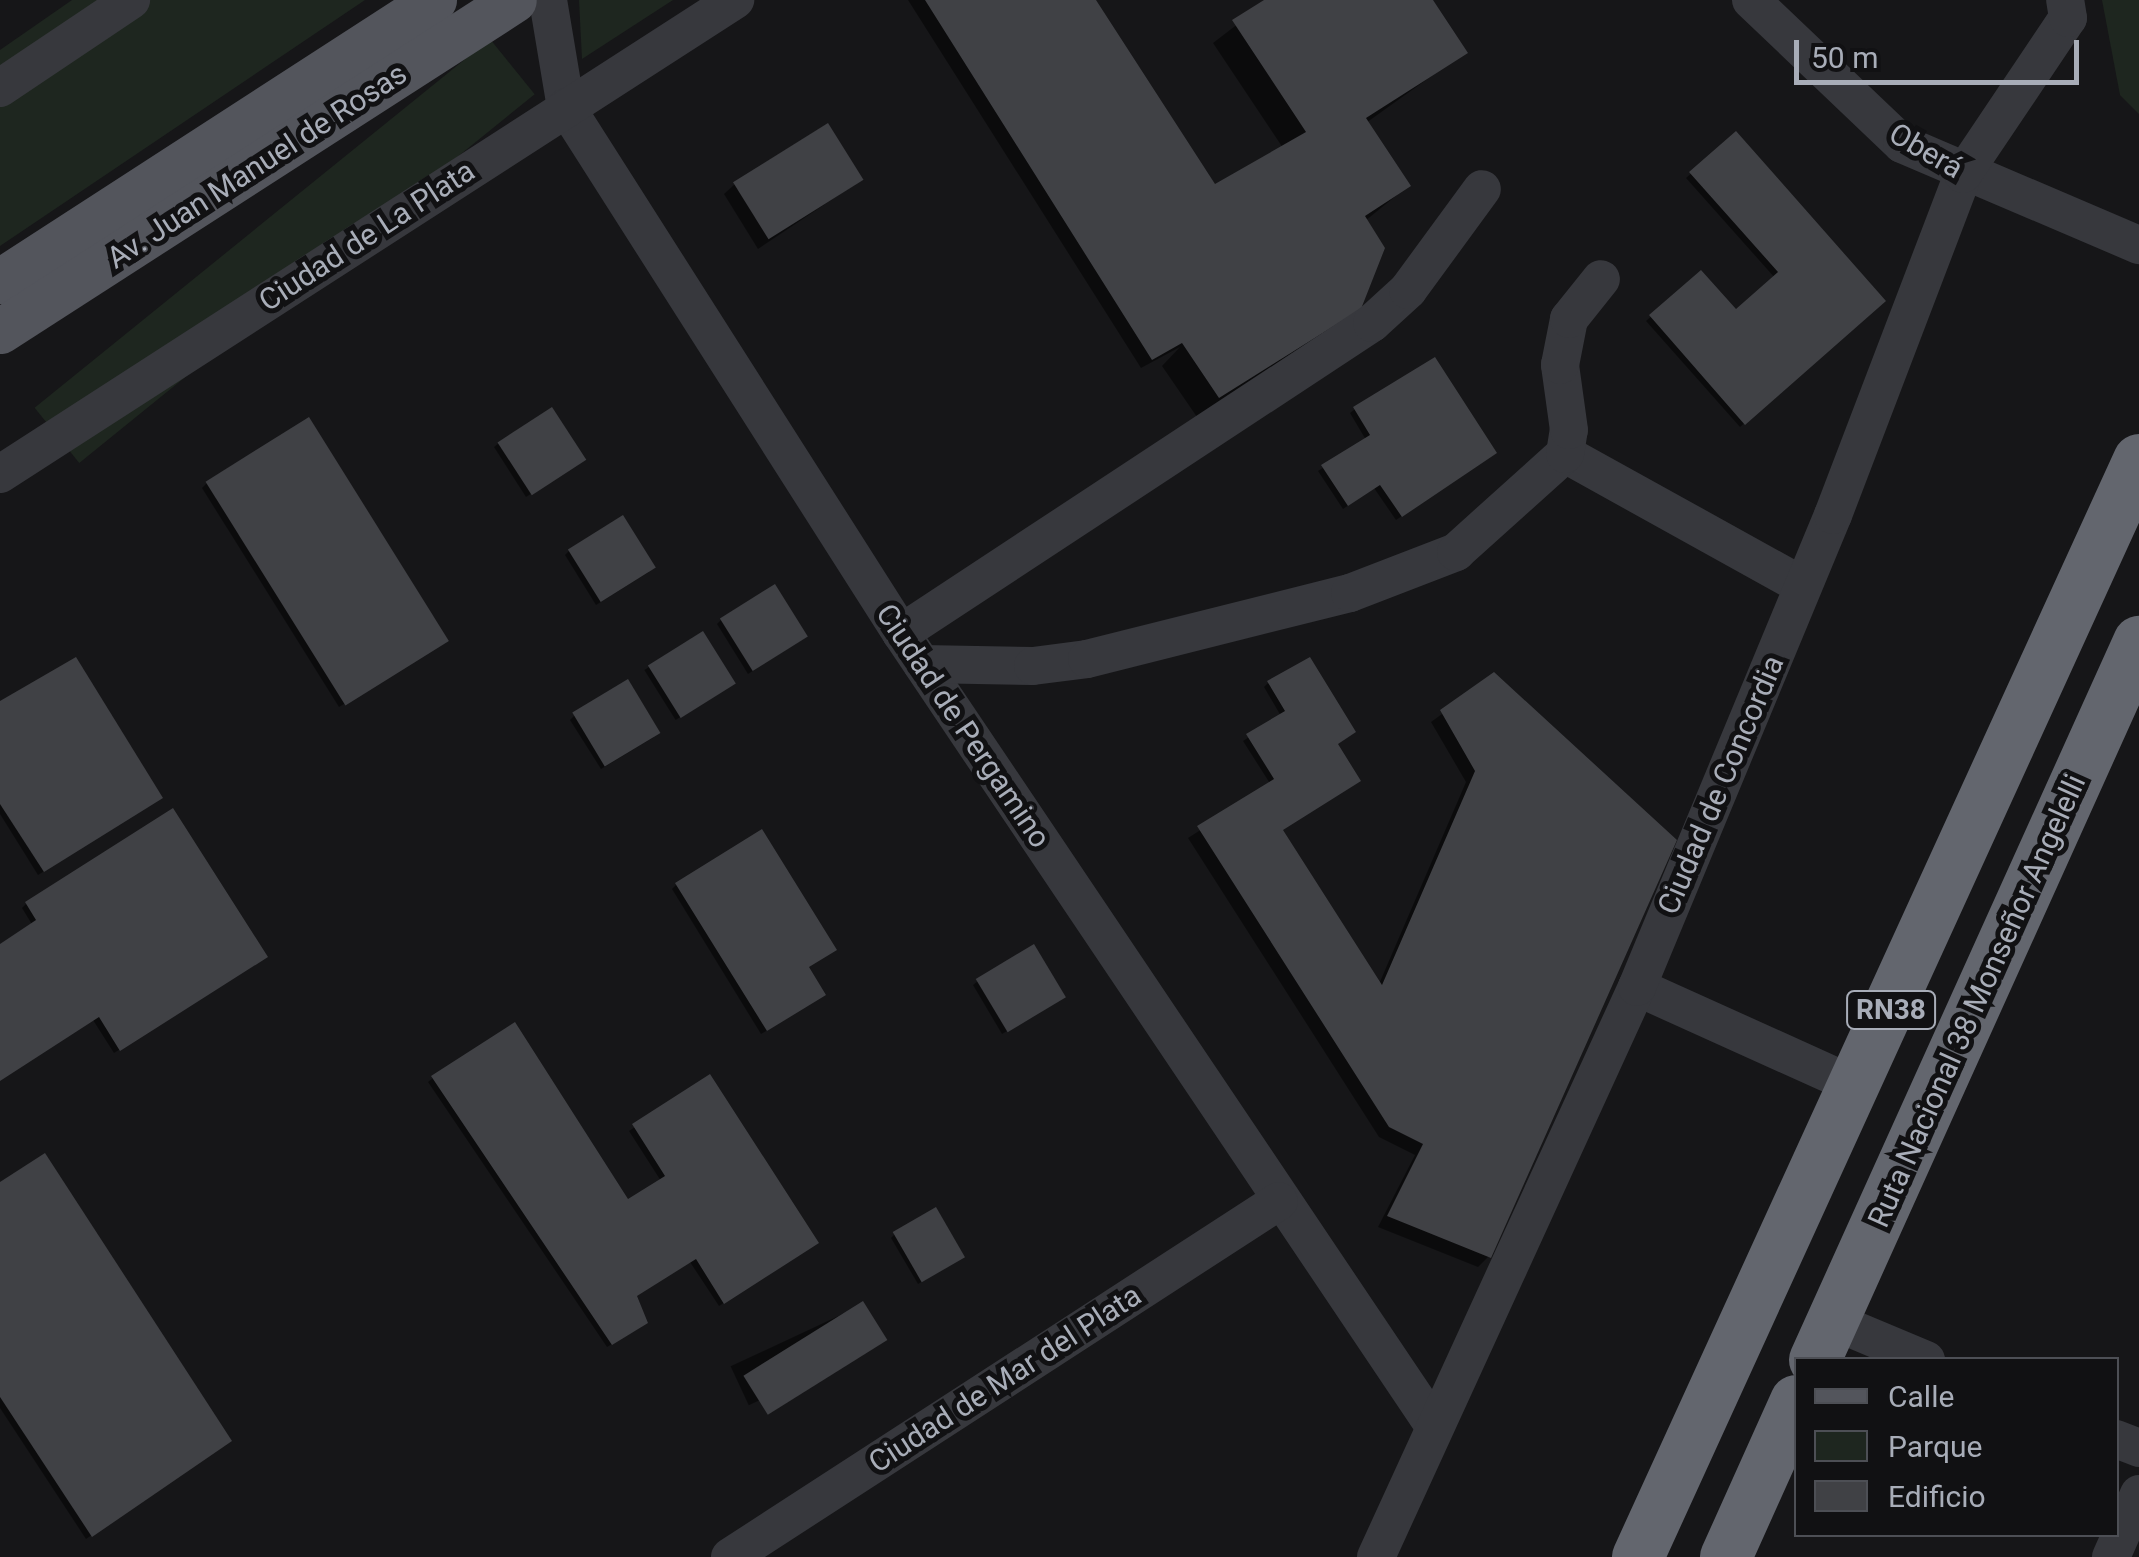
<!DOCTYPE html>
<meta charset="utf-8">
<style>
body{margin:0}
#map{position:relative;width:2139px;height:1557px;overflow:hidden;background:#161618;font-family:Roboto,sans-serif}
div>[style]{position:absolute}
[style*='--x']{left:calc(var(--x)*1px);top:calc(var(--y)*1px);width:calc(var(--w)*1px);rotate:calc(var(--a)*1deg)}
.green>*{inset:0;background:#1e261f;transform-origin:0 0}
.shadow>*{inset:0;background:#0007;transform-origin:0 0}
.building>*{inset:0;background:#404145;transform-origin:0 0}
.minor>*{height:38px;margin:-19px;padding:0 19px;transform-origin:19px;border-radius:19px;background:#37383d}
.major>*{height:45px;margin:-22.5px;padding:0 22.5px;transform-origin:22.5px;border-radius:22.5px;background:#53555c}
.highway>*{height:52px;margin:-26px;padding:0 26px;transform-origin:26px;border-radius:26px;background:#63666e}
span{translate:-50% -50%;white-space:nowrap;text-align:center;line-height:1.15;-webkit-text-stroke:10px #111113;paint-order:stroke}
.shield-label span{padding:2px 8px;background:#111113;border:2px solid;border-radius:8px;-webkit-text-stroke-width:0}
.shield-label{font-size:28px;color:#a8adb8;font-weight:700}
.street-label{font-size:30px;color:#a8adb8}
.legend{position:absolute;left:1794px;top:1357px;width:325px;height:180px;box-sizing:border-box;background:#111113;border:2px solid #4d4f55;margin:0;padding:12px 18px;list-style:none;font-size:30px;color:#a8adb8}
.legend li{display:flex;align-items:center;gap:20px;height:50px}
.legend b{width:50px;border:2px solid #4d4f55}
.scale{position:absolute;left:1794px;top:40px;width:285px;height:45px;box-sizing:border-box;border:5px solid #a8adb8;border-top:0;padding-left:12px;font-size:30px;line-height:35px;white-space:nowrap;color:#a8adb8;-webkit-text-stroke:8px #111113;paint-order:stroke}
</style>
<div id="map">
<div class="green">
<i style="clip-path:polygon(72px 0,365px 0,0 246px,0 50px)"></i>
<i style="clip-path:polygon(579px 0,673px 0,582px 59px)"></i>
<i style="clip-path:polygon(2102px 0,2139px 0,2139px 114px,2120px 95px)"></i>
<i style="left:490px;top:39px;width:71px;height:586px;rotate:51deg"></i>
</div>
<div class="shadow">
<i style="clip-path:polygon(908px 0,1093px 0,1214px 188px,1283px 148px,1213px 43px,1269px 0,1430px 0,1465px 52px,1366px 123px,1408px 186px,1365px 221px,1337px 329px,1197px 417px,1162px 366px,1180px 347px,1141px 368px)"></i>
<i style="clip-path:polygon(1735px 135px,1883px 301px,1740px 427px,1646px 321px,1701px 273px,1735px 313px,1775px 278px,1686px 178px)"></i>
<i style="clip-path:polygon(861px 180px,758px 249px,724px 194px,735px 184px)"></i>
<i style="clip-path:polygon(1355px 409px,1490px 457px,1396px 520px,1374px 488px,1343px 509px,1318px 471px,1366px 440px,1350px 413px)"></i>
<i style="clip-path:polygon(499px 443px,578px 464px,526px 497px,494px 447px)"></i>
<i style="clip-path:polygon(207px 483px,440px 645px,339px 707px,202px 488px)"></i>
<i style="clip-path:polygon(570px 550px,649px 572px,596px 605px,565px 555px)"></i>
<i style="clip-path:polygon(721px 620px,800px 641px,748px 674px,717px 624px)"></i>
<i style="left:702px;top:634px;width:59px;height:68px;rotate:58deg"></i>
<i style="clip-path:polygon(1494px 676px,1489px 1256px,1478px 1267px,1378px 1227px,1415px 1155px,1379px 1137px,1188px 838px,1271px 785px,1243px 741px,1281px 716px,1264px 687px,1268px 683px,1336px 744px,1281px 831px,1379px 984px,1466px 782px,1431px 722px)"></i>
<i style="clip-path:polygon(0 704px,155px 802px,38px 875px,0 814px)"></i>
<i style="clip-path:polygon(575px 715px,654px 737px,601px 769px,570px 720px)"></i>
<i style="clip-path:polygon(676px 885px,806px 968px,818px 999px,761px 1034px,672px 889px)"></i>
<i style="clip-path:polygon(26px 904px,260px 961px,114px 1053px,93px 1020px,0 1080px,0 947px,33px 926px,22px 908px)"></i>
<i style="clip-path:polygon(978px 981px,1058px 1001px,1002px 1034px,973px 985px)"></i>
<i style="clip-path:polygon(709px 1077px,811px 1247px,719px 1306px,690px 1262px,634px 1296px,641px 1327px,607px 1347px,428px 1082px,433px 1078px,628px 1203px,661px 1181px,629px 1131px)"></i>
<i style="clip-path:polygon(0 1185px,224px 1445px,86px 1539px,0 1408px)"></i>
<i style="clip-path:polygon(895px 1234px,957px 1261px,918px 1284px,891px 1238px)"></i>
<i style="left:862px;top:1305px;width:43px;height:145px;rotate:65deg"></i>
</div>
<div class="building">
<i style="clip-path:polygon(925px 0,1096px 0,1215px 184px,1306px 132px,1232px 20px,1264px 0,1433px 0,1468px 53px,1366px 118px,1411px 186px,1365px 216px,1385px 248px,1361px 309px,1219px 398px,1182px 343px,1152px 360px)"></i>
<i style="left:828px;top:123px;width:67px;height:112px;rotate:58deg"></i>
<i style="clip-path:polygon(1736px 131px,1886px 301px,1745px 425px,1649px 315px,1701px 270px,1736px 309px,1778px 272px,1689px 172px)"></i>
<i style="clip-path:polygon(1435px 357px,1497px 453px,1402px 517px,1380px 485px,1348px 506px,1321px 465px,1370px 435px,1353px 407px)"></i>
<i style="left:552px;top:407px;width:63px;height:65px;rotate:57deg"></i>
<i style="left:309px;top:417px;width:264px;height:122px;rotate:58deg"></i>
<i style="left:623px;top:515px;width:62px;height:65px;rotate:58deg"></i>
<i style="left:775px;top:584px;width:62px;height:65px;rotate:58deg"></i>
<i style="left:703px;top:631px;width:62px;height:65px;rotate:58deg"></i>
<i style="clip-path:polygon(76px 657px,163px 798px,44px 872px,0 804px,0 701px)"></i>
<i style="clip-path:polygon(1310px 657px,1356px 732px,1338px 744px,1361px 781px,1283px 830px,1382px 985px,1475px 771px,1440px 710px,1494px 672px,1677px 840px,1491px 1258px,1387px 1216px,1423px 1144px,1389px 1127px,1197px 826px,1274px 779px,1246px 734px,1285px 711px,1267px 681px)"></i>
<i style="left:628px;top:679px;width:63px;height:65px;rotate:59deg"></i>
<i style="clip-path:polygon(173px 808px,268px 957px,120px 1051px,99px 1017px,0 1081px,0 944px,36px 920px,25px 902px)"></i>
<i style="clip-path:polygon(762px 829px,837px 950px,809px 967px,826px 995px,767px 1031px,675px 883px)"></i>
<i style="left:1034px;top:944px;width:62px;height:68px;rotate:59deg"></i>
<i style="clip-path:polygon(515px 1022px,628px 1199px,665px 1176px,632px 1124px,710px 1074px,819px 1243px,724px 1304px,696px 1259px,637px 1296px,648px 1323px,612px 1345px,431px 1076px)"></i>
<i style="clip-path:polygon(45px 1153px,232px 1441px,92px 1537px,0 1397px,0 1182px)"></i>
<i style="left:936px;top:1207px;width:58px;height:50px;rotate:60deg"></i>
<i style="left:863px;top:1301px;width:46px;height:141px;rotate:58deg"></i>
</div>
<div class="minor">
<i style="--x:548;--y:0;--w:109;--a:80.5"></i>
<i style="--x:566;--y:107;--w:624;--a:57.51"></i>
<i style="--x:901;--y:633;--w:955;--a:56.09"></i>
<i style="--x:1751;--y:0;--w:209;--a:43.6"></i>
<i style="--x:1902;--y:144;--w:258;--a:23.1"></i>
<i style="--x:0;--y:88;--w:158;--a:-33.9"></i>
<i style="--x:1565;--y:454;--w:272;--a:29"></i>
<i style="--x:0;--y:474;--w:875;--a:-32.82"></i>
<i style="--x:901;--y:633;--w:564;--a:-33.35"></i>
<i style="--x:1372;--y:323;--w:49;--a:-42.5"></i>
<i style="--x:1408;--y:290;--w:125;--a:-53.8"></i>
<i style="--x:922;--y:664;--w:111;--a:1"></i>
<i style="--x:1033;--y:666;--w:54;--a:-7.4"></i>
<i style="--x:1087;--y:659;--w:271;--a:-14.1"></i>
<i style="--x:1350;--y:593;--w:114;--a:-21.1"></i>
<i style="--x:1456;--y:552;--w:147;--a:-42"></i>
<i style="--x:1565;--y:454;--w:24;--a:-81"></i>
<i style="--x:1569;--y:430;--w:66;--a:-97.9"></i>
<i style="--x:1560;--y:365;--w:47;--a:-78.9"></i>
<i style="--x:1569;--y:319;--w:51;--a:-51.3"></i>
<i style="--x:1637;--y:987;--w:240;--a:24.3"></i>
<i style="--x:1833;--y:1321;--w:101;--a:22.8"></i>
<i style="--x:2116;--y:1439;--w:25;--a:21"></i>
<i style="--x:730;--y:1557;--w:654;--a:-32.96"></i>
<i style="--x:1376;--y:1557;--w:627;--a:-65.4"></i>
<i style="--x:1637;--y:987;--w:511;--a:-67.45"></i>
<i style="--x:1833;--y:515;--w:365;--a:-69.1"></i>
<i style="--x:1963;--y:174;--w:188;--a:-56.1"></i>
<i style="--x:2068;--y:18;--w:18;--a:-99"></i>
<i style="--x:2111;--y:1557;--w:69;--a:-66"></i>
</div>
<div class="major">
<i style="--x:0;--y:281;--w:517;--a:-32.92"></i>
<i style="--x:0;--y:331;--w:611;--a:-32.78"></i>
</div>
<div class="highway">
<i style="--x:1815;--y:1360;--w:788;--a:-65.71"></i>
<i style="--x:1638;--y:1557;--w:1206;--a:-65.45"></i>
<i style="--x:1726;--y:1557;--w:171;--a:-65.8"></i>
</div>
<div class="shield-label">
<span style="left:1891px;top:1010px">RN38</span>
</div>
<div class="street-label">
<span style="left:1926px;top:151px;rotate:30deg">Oberá</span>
<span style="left:257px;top:166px;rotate:-33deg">Av. Juan Manuel de Rosas</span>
<span style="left:367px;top:236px;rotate:-33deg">Ciudad de La Plata</span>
<span style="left:963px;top:726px;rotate:56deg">Ciudad de Pergamino</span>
<span style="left:1721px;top:785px;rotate:-67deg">Ciudad de Concordia</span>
<span style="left:1977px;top:1001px;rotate:-66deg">Ruta Nacional 38 Monseñor Angelelli</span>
<span style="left:1005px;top:1379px;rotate:-33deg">Ciudad de Mar del Plata</span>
</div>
<ul class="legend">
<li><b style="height:12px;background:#53555c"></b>Calle</li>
<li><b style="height:28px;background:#1e261f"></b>Parque</li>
<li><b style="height:28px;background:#404145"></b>Edificio</li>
</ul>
<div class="scale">50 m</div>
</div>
